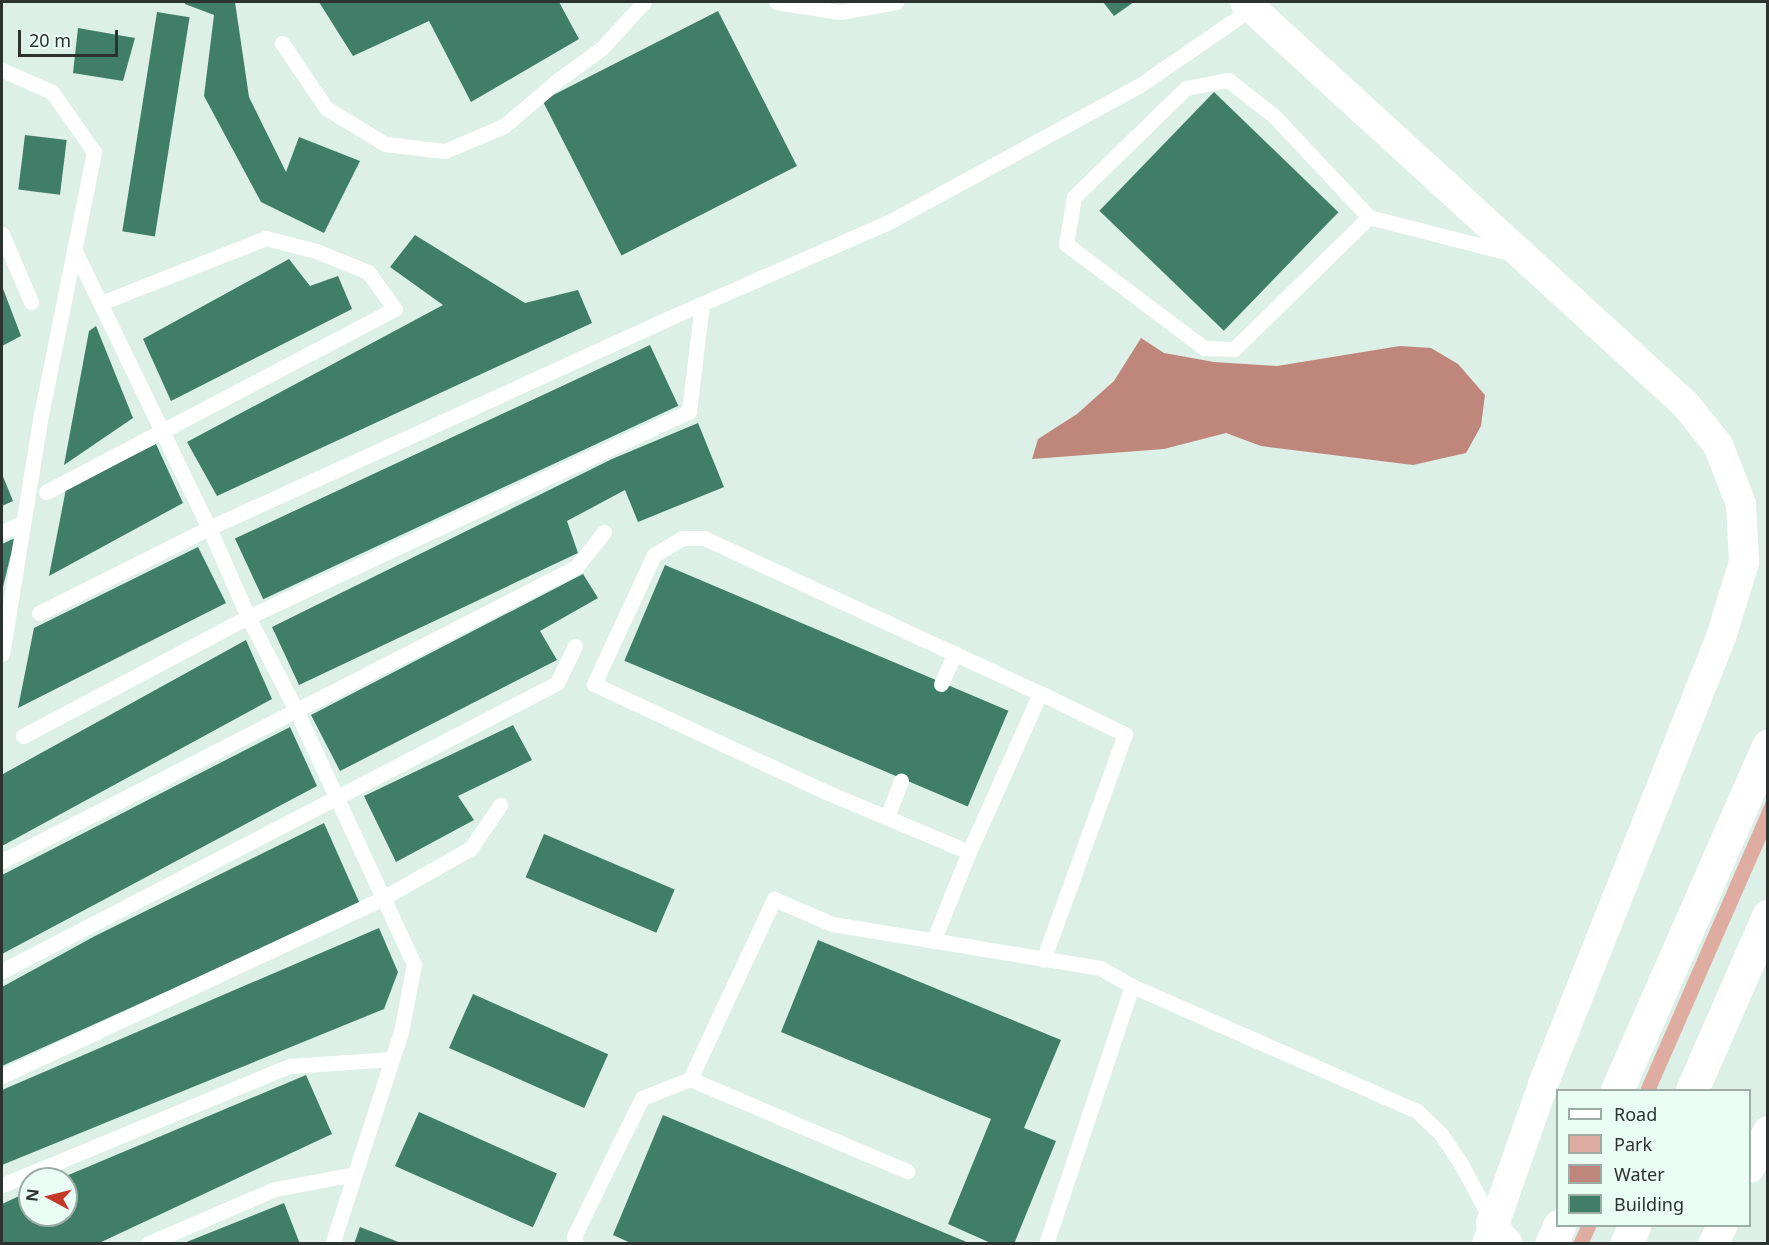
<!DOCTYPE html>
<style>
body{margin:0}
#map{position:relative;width:1769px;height:1245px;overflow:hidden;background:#dcf0e8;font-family:"Noto Sans",sans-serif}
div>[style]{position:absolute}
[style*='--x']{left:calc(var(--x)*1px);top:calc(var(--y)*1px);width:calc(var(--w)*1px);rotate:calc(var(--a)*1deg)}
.green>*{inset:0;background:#dfaca2}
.water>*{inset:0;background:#bf867c}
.building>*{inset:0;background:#407e69;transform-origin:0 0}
.lane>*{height:15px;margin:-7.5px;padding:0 7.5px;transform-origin:7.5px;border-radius:7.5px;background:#fff}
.street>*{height:30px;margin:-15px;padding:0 15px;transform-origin:15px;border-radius:15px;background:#fff}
.secondary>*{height:33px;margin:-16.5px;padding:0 16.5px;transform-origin:16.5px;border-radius:16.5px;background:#fff}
span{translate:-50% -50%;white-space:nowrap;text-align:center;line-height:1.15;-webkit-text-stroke:6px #eafdf5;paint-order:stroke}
.frame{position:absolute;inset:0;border:3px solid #2b322f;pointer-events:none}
.legend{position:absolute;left:1556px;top:1089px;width:195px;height:138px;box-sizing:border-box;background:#eafdf5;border:2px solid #9eaca6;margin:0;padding:8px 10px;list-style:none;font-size:18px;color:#2b322f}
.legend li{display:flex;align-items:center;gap:12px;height:30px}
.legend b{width:30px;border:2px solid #9eaca6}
.north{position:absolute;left:18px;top:1167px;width:60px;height:60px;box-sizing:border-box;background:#eafdf5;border:2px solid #9eaca6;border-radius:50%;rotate:277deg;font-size:16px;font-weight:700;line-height:24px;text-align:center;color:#2b322f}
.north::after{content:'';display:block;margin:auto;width:21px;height:27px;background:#c43827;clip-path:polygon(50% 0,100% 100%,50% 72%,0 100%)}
.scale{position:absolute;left:18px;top:30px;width:100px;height:27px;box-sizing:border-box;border:3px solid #2b322f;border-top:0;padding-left:8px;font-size:18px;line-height:21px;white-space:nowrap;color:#2b322f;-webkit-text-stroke:4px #eafdf5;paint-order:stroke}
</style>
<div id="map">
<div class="green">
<i style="clip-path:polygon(1767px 799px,1767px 837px,1656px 1090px,1640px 1090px)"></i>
<i style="clip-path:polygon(1581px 1226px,1597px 1226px,1589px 1243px,1573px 1243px)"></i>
</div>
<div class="water">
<i style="clip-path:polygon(1141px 338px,1164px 353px,1214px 362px,1277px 366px,1400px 346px,1431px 348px,1458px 364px,1485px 395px,1481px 426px,1466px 453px,1413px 465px,1261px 446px,1226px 433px,1164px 449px,1032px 459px,1038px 439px,1077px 414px,1114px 381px)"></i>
</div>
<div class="building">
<i style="clip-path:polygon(185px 2px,235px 2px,249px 97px,286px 172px,299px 137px,360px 161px,324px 233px,261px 202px,204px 96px,214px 15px,185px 4px)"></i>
<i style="clip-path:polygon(319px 2px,559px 2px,579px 39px,471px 102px,429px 21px,353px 56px)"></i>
<i style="clip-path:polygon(1103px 2px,1134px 2px,1114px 16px)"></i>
<i style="left:718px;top:11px;width:174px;height:197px;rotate:63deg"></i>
<i style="left:157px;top:12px;width:33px;height:222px;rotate:9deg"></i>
<i style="clip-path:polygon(78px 28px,135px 38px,123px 81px,73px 73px)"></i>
<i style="left:1214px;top:92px;width:173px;height:165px;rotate:44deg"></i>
<i style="left:25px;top:135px;width:42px;height:55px;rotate:7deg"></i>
<i style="clip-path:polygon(415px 235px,525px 303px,578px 290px,592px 323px,217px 496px,187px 442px,443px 305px,390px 267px)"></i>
<i style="clip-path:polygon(289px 259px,310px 286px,338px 276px,352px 309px,171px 401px,143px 339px)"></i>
<i style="clip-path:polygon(2px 286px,21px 336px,2px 346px)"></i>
<i style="clip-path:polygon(96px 326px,133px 418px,64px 465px,89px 331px)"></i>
<i style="left:650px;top:345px;width:67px;height:458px;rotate:65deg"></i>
<i style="clip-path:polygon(698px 423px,724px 487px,638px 522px,625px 490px,567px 521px,578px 553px,299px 685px,272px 627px,612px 459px)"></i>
<i style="clip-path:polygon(156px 444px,183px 503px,49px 576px,66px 489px)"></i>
<i style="clip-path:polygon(2px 474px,13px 501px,2px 506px)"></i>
<i style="clip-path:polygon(15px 538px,2px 591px,2px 544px)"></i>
<i style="clip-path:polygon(198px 547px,226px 603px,18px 708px,34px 628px)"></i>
<i style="left:665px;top:565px;width:373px;height:104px;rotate:23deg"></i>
<i style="clip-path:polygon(583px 574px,598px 598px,540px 631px,557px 660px,340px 771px,311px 715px)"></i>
<i style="clip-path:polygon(246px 640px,272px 699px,2px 846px,3px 774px)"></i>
<i style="clip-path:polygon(513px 725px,532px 760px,458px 796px,474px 820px,396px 862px,364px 796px)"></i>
<i style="clip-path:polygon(290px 727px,317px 786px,2px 954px,2px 875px)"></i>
<i style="clip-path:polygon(324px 823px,360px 904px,2px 1066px,2px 987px,95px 936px)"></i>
<i style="left:544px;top:834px;width:142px;height:47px;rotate:23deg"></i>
<i style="clip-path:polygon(379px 928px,398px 972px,384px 1009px,2px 1165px,2px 1090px)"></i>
<i style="clip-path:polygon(818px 940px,1061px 1040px,1024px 1128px,1056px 1141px,1014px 1244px,993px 1244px,948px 1224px,991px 1119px,781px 1032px)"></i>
<i style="left:473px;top:994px;width:148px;height:59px;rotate:24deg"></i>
<i style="clip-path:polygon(306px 1075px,332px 1134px,97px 1244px,2px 1244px,2px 1204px,30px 1191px,30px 1215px,66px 1215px,66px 1179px,59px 1179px)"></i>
<i style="left:419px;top:1112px;width:151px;height:59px;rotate:24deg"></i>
<i style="clip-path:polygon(663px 1115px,969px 1243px,969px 1244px,633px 1244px,613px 1235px)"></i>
<i style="clip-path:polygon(284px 1203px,300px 1244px,184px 1244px,184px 1243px)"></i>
<i style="clip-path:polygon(360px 1227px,401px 1243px,401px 1244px,354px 1244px)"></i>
</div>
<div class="lane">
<i style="--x:776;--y:2;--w:65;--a:8.9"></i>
<i style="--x:840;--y:12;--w:57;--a:-10.1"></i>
<i style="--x:282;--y:43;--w:78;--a:55.9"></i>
<i style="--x:326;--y:108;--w:69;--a:31.4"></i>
<i style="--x:385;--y:144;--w:60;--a:6.7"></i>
<i style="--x:445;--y:151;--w:64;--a:-23"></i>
<i style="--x:504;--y:126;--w:71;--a:-40.4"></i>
<i style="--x:558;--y:80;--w:54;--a:-36"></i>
<i style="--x:602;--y:48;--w:62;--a:-47.6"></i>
<i style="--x:2;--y:70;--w:55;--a:23.7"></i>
<i style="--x:52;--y:92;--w:73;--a:55"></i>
<i style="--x:94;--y:152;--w:267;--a:101.4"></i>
<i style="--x:41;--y:414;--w:243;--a:99.2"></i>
<i style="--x:1369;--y:217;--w:189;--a:135.6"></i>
<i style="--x:1234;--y:349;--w:30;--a:-178"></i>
<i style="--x:1204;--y:348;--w:173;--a:-143"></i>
<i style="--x:1066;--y:244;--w:48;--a:-80.3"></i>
<i style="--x:1074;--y:197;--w:156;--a:-44.2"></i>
<i style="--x:1186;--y:88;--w:43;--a:-10.8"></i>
<i style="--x:1228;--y:80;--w:57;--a:37.9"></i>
<i style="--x:1273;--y:115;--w:140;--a:46.7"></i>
<i style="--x:1369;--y:217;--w:149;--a:14.4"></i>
<i style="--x:2;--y:234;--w:74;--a:66.9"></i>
<i style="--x:74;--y:249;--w:310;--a:64.2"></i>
<i style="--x:209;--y:528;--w:97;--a:66.3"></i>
<i style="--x:248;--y:617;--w:102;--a:62.7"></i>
<i style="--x:295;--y:708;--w:282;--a:65.1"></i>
<i style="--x:414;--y:964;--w:69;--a:100.8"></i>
<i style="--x:401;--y:1032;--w:223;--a:108"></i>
<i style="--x:46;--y:492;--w:394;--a:-27.7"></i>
<i style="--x:395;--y:309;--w:46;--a:-126.1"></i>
<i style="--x:368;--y:272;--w:56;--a:-158"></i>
<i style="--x:316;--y:251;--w:52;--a:-165.4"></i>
<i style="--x:266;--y:238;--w:177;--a:158.5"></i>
<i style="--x:2;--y:532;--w:23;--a:-25"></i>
<i style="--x:39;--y:613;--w:190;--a:-26.6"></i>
<i style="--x:209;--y:528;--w:513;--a:-24.52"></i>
<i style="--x:676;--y:315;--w:230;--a:-23.6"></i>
<i style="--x:887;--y:223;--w:288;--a:-28.6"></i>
<i style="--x:1140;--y:85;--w:136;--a:-34.5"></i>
<i style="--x:941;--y:684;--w:34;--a:-66"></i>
<i style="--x:23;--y:736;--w:255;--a:-27.9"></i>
<i style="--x:248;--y:617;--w:487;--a:-25"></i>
<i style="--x:689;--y:411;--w:108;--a:-83.1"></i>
<i style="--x:887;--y:817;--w:39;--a:-69"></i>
<i style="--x:969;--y:852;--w:157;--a:-157.2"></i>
<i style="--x:824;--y:791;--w:254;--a:-155.1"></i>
<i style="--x:594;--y:684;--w:142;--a:-65.1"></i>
<i style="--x:654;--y:555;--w:33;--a:-31"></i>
<i style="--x:682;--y:538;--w:22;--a:0"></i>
<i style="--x:704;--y:538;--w:370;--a:24.8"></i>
<i style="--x:1040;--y:693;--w:94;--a:25.8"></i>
<i style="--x:1125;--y:734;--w:240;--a:109.9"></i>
<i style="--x:2;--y:861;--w:645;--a:-27.12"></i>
<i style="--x:576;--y:567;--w:45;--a:-51.3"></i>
<i style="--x:934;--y:939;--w:94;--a:-68.1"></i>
<i style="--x:969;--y:852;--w:174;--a:-65.9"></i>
<i style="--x:2;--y:971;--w:625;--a:-27.43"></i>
<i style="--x:557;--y:683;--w:41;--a:-64.1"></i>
<i style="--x:2;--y:1076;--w:421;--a:-25"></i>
<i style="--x:383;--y:898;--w:101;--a:-29.6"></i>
<i style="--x:471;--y:848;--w:52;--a:-56"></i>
<i style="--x:690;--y:1079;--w:199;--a:-65"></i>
<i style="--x:774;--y:899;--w:63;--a:23.3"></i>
<i style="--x:832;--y:924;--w:272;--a:9.3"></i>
<i style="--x:1100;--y:968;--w:37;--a:29"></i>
<i style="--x:1132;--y:986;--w:311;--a:23.7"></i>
<i style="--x:1417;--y:1111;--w:33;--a:44"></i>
<i style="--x:1441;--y:1134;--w:34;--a:56"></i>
<i style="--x:1460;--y:1162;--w:68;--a:61.9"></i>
<i style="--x:2;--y:1185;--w:312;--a:-22.5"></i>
<i style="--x:290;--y:1066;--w:102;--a:-3.9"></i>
<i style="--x:147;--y:1244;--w:139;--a:-23.3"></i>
<i style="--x:275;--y:1189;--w:81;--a:-10.6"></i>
<i style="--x:576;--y:1244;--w:8;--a:-104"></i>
<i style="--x:574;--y:1236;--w:154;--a:-63.8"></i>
<i style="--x:642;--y:1098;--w:52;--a:-21.6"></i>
<i style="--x:690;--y:1079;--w:236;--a:23"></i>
<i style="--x:1046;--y:1244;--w:272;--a:-71.6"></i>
</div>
<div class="street">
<i style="--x:1245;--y:2;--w:597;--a:42.42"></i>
<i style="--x:1686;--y:405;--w:51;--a:51.3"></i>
<i style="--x:1718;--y:445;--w:63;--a:68.7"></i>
<i style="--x:1741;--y:504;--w:58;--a:87"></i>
<i style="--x:1744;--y:562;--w:78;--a:107"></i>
<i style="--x:1721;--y:637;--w:482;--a:111.7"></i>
<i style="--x:1543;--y:1085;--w:169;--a:109.4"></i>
<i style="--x:1750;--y:1168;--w:41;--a:-64.1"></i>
<i style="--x:1713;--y:1244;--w:20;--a:-63"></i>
</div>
<div class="secondary">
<i style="--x:1617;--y:1090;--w:376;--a:-66.3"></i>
<i style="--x:1692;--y:1090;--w:190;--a:-66.4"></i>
<i style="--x:1492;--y:1222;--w:13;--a:67"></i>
<i style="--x:1497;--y:1234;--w:13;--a:48"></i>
<i style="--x:1551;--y:1244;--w:20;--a:-66"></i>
<i style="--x:1626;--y:1244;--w:20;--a:-66"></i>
</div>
<div class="frame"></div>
<ul class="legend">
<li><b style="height:8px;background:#fff"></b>Road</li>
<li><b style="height:16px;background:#dfaca2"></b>Park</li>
<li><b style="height:16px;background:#bf867c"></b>Water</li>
<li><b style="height:16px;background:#407e69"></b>Building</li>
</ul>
<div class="north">N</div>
<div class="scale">20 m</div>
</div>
